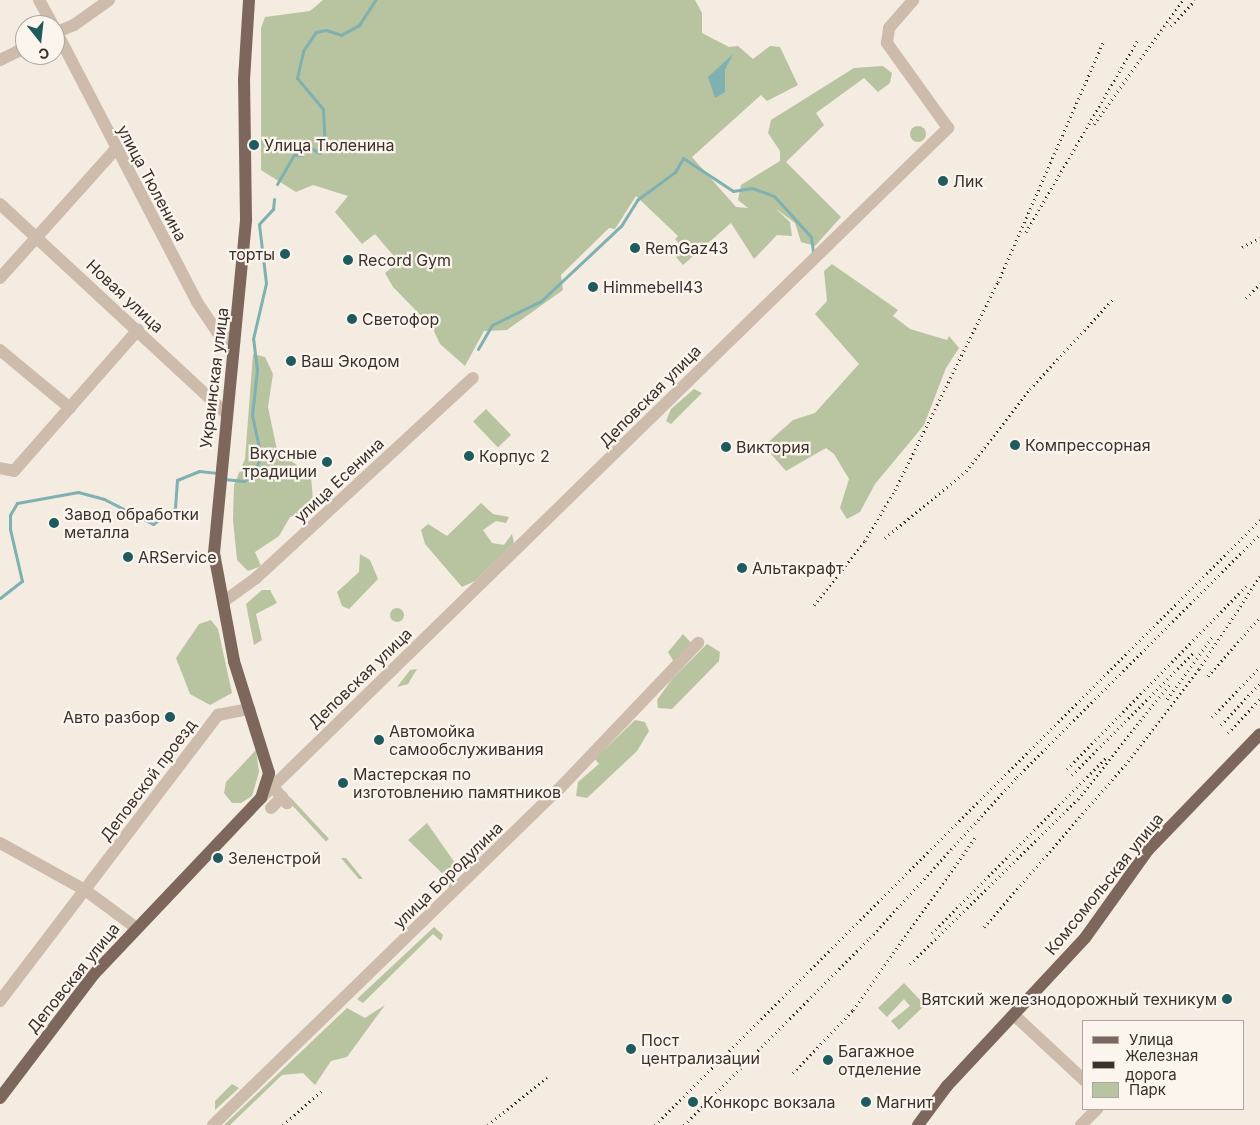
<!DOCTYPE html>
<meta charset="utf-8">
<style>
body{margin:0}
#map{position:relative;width:1260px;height:1125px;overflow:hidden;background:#f4ebe1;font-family:Inter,sans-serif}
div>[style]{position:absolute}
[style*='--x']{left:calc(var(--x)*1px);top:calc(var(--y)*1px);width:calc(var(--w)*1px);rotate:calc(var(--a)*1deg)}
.green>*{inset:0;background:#b8c4a0;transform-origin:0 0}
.round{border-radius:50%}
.water>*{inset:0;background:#7fb0b2}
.stream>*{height:3px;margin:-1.5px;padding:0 1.5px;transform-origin:1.5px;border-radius:1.5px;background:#7fb0b2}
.minor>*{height:12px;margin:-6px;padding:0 6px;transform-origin:6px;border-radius:6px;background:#cdbbac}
.major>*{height:12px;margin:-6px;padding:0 6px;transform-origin:6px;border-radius:6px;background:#7d675c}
.rail>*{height:3px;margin-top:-1.5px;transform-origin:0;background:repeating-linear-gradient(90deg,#3b302b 0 1px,transparent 0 5px)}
.dots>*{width:14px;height:14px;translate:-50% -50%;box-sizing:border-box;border:2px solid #fbf5ee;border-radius:50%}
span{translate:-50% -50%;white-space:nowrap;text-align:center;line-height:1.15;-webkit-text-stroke:4.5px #fbf5ee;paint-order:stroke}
.poi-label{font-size:16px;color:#3b302b}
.left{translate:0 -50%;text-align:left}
.right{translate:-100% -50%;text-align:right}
.street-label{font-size:16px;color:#3b302b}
.legend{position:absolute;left:1082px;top:1020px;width:162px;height:90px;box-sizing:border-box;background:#fbf5ee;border:1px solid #aea6a0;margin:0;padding:6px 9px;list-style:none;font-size:15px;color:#3b302b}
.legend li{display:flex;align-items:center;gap:10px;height:25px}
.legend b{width:25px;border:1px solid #aea6a0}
.north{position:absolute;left:15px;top:15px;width:50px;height:50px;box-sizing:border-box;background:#fbf5ee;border:1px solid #aea6a0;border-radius:50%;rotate:164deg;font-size:14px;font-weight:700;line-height:20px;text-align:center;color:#3b302b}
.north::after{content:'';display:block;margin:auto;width:18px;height:22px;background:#1f5a5e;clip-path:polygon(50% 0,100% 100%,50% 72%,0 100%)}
</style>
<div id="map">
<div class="green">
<i style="clip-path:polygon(323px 0,695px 0,702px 13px,702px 33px,729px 47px,738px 46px,753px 59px,770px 46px,780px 47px,798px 85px,767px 101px,761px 95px,692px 157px,736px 207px,748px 208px,738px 200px,741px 185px,780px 161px,780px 151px,768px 133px,771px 120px,854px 68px,883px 66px,892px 73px,890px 83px,878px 92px,864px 78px,816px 113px,824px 125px,786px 162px,841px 217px,815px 246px,801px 242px,795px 223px,775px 208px,790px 222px,792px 236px,777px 235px,754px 259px,731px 223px,683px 265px,676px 257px,684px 250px,675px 239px,678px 236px,636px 196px,615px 229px,609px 228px,561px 275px,563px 290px,507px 330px,484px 331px,465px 366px,440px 344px,432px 327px,393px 287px,385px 273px,399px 262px,375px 234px,362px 244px,335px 212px,348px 196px,313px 185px,296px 192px,261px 170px,261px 28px,265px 17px,310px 11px)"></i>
<i class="round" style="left:910px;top:126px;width:16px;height:16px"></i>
<i style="clip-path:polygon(832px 264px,898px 310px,893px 316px,910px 329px,947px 340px,949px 336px,959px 348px,946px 368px,924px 425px,875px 484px,860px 512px,847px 519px,840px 508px,849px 479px,834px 454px,826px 448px,786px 471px,764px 446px,793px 420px,815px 413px,859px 364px,815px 314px,827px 301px,824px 271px)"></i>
<i style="clip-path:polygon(253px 354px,265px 357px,273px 374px,268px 407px,277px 450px,311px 476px,313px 501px,306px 513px,290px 517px,279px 536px,255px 552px,261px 566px,248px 571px,237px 560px,233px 520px,234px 485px,245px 459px)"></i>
<i style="clip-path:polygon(694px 389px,702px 393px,671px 424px,666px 421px,671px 409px)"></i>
<i style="left:486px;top:409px;width:36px;height:18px;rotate:46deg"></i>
<i style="clip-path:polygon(481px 503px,493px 514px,509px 517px,506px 523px,496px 521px,483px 530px,492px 543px,504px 545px,512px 534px,514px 543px,475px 581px,462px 587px,425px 544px,421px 530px,428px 524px,447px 536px)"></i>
<i style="clip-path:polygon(360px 554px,370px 560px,378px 579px,349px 609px,342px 606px,337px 592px,359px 572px)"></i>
<i style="clip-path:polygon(262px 590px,270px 590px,277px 603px,256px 614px,262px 640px,254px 645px,246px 604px)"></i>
<i class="round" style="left:390px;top:608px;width:14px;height:14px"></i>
<i style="clip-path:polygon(211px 620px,218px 629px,232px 693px,210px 705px,190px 694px,176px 658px,199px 624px)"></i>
<i style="clip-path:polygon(683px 634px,693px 645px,675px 664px,668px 652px)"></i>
<i style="clip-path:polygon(707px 644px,720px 652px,719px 661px,672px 709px,658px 708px,657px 700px,672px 679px)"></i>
<i style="clip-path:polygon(417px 669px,408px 684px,397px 687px,410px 670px)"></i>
<i style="clip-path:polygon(635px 720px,645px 722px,649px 731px,637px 751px,587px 798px,576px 796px,578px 782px,599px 764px,595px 759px)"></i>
<i style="clip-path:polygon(256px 750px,259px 772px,252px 796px,241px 803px,232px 803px,224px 793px,226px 782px)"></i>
<i style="left:290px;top:797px;width:57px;height:4px;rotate:47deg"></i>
<i style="clip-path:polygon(427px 823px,460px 870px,449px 888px,444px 875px,408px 840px)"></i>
<i style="clip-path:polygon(341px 858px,346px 858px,363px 879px,359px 879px)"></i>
<i style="clip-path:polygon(434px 927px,443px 935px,441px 941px,433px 934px,363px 1003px,357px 999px)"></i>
<i style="clip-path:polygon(904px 983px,925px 1005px,899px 1030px,891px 1021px,910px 1006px,904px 999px,887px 1017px,878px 1008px)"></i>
<i style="clip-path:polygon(385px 1005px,347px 1057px,331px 1061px,315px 1085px,303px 1073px,282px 1075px,230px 1125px,224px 1125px,347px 1008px,365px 1018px)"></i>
<i style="clip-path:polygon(232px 1084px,239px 1088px,215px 1110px,215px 1101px)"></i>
</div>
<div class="water">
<i style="clip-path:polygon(733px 54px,725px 70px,725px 92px,715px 98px,708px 77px)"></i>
</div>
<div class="stream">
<i style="--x:277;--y:184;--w:34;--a:-60"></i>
<i style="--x:294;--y:155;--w:7;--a:0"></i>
<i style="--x:301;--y:155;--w:11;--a:-52"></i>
<i style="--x:308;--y:146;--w:13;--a:32"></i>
<i style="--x:319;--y:153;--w:8;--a:-40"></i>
<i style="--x:325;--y:148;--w:39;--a:-93"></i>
<i style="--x:323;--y:109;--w:40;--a:-130"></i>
<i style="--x:297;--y:78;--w:28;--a:-77"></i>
<i style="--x:303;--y:51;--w:23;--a:-56"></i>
<i style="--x:316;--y:32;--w:10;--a:-11"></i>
<i style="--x:326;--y:30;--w:16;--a:18"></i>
<i style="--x:341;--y:35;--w:21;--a:-29"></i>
<i style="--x:359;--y:25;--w:30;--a:-57"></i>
<i style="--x:478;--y:349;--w:28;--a:-60"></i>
<i style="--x:492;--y:325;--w:55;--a:-26.1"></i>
<i style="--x:541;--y:301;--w:110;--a:-43.2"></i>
<i style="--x:621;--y:226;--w:31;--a:-58"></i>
<i style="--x:637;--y:200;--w:47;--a:-36.4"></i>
<i style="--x:675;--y:172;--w:16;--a:-60"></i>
<i style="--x:683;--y:158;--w:60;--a:33.4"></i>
<i style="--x:733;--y:191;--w:19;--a:-9"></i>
<i style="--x:752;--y:188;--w:23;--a:20"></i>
<i style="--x:774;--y:196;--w:55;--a:47.9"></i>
<i style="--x:811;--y:237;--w:15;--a:82"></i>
<i style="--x:224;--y:479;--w:20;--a:6"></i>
<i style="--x:244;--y:481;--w:9;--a:-36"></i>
<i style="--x:251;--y:476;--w:21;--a:-62"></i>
<i style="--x:261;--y:457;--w:43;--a:-102.1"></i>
<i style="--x:252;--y:415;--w:45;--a:-83.7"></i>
<i style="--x:257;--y:370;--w:31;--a:-97"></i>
<i style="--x:253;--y:339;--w:57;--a:-76.9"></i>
<i style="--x:266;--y:283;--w:59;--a:-96.8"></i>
<i style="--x:259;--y:224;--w:21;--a:-47"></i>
<i style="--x:273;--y:209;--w:10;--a:-84"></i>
<i style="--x:0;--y:598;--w:28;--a:-38"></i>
<i style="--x:22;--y:581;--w:53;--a:-103"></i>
<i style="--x:10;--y:529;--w:14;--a:-90"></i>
<i style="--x:10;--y:515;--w:14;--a:-60"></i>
<i style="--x:17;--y:503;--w:62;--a:-10.2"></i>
<i style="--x:78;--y:492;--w:27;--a:15"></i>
<i style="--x:104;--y:499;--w:55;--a:27"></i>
<i style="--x:153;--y:524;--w:27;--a:-36"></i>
<i style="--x:175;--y:508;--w:28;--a:-86"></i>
<i style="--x:177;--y:480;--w:24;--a:-22"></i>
<i style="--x:199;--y:471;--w:18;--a:6"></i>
</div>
<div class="minor">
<i style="--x:39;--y:0;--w:29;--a:61"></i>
<i style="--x:55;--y:29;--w:308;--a:62.5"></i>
<i style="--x:197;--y:302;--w:36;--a:56"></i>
<i style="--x:217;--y:332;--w:20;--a:30"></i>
<i style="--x:55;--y:33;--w:21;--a:-23"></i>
<i style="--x:74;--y:25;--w:43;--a:-35.5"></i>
<i style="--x:0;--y:60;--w:28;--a:-26"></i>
<i style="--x:0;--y:204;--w:308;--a:42.8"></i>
<i style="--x:0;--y:278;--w:172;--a:-48.1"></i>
<i style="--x:0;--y:350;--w:91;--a:39.6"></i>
<i style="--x:0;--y:468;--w:14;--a:12"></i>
<i style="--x:14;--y:471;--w:188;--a:-48.7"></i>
<i style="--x:223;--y:602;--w:41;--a:-36"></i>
<i style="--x:256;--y:578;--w:295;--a:-42.7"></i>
<i style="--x:272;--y:786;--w:23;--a:49"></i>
<i style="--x:261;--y:798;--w:960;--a:-44.28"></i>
<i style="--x:948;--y:128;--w:105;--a:-125.7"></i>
<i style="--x:887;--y:43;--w:15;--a:-82"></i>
<i style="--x:889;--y:28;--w:37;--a:-49"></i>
<i style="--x:271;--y:808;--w:16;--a:-45"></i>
<i style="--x:0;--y:843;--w:97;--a:28.9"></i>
<i style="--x:85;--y:890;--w:62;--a:36.5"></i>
<i style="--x:0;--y:1001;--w:360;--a:-52.7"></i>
<i style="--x:218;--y:715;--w:32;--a:-11"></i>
<i style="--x:1014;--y:1015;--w:96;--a:42.9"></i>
<i style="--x:213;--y:1125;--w:482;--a:-44.2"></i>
<i style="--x:559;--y:789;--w:202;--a:-46.4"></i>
<i style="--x:1081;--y:1125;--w:23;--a:-45"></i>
</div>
<div class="major">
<i style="--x:0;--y:1098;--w:156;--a:-52.8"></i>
<i style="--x:94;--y:974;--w:243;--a:-46.5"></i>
<i style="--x:261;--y:798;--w:26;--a:-72"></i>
<i style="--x:269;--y:773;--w:117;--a:-107.4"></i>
<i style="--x:234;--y:661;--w:110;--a:-100.5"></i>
<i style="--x:214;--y:553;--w:335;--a:-84.5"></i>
<i style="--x:246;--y:220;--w:140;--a:-90.8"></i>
<i style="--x:244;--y:80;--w:80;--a:-86.4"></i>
<i style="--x:918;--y:1125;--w:49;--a:-53.4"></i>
<i style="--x:947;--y:1086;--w:202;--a:-47"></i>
<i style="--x:1085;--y:938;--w:108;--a:-54.4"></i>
<i style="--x:1148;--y:850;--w:161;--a:-46"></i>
</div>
<div class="rail">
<i style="--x:1171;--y:26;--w:35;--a:-47"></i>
<i style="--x:1094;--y:124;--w:153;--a:-54.3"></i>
<i style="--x:1026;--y:232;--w:221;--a:-59.8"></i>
<i style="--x:1242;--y:247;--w:20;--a:-27"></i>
<i style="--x:1246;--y:298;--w:20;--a:-45"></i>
<i style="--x:885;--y:538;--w:105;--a:-39.6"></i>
<i style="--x:966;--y:471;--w:104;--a:-52"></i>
<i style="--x:1030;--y:389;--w:124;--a:-47.3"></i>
<i style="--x:814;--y:605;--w:82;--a:-51.4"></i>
<i style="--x:865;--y:541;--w:59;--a:-59.5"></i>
<i style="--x:895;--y:490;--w:232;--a:-63.7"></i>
<i style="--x:998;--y:282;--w:263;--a:-66.3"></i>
<i style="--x:1208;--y:676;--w:79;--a:-48.6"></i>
<i style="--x:1167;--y:699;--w:78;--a:-53.9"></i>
<i style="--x:1212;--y:717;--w:69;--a:-46.2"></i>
<i style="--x:1221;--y:725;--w:57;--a:-47.1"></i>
<i style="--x:1228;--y:733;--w:47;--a:-46.7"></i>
<i style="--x:1067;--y:769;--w:257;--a:-45.6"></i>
<i style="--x:1072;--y:775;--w:172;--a:-45.2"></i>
<i style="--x:984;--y:927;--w:215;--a:-49"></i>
<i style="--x:1125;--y:765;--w:121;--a:-52.4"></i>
<i style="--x:1199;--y:669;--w:111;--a:-56.7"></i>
<i style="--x:932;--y:933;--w:248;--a:-45.2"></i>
<i style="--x:910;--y:964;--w:235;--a:-44.5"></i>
<i style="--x:1078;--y:799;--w:146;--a:-51.4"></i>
<i style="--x:793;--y:1073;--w:87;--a:-46.4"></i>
<i style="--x:853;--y:1010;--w:211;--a:-54.7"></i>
<i style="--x:283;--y:1125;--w:51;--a:-41.8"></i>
<i style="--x:488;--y:1125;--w:76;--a:-39.1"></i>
<i style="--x:655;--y:1125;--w:856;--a:-45"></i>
<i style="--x:684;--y:1125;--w:264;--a:-45.2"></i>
<i style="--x:870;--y:938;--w:218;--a:-47.6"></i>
<i style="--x:1017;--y:777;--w:344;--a:-45"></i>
</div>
<div class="dots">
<i style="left:254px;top:145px;background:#1f5a5e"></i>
<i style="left:943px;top:181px;background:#1f5a5e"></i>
<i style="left:635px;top:248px;background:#1f5a5e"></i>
<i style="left:285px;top:254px;background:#1f5a5e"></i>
<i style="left:348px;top:260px;background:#1f5a5e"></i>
<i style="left:593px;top:287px;background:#1f5a5e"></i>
<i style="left:352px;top:319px;background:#1f5a5e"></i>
<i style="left:291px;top:361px;background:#1f5a5e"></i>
<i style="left:1015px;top:445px;background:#1f5a5e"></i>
<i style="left:726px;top:447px;background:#1f5a5e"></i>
<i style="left:469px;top:456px;background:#1f5a5e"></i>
<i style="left:327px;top:462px;background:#1f5a5e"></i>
<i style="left:54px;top:523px;background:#1f5a5e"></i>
<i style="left:128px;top:557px;background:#1f5a5e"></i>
<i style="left:742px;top:568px;background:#1f5a5e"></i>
<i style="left:170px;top:717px;background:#1f5a5e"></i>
<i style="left:379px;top:740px;background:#1f5a5e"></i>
<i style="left:343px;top:783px;background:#1f5a5e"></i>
<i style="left:218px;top:858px;background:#1f5a5e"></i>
<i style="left:1227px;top:999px;background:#1f5a5e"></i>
<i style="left:631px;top:1049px;background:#1f5a5e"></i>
<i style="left:828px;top:1060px;background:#1f5a5e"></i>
<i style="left:693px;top:1102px;background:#1f5a5e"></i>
<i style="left:866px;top:1102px;background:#1f5a5e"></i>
</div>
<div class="poi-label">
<span class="left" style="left:264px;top:145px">Улица Тюленина</span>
<span class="left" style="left:953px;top:181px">Лик</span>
<span class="left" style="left:645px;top:248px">RemGaz43</span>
<span class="right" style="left:275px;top:254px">торты</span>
<span class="left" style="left:358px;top:260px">Record Gym</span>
<span class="left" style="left:603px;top:287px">Himmebell43</span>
<span class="left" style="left:362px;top:319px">Светофор</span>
<span class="left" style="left:301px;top:361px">Ваш Экодом</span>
<span class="left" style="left:1025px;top:445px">Компрессорная</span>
<span class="left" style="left:736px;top:447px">Виктория</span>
<span class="right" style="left:317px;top:462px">Вкусные<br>традиции</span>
<span class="left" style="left:479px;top:456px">Корпус 2</span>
<span class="left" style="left:64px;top:523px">Завод обработки<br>металла</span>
<span class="left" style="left:138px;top:557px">ARService</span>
<span class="left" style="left:752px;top:568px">Альтакрафт</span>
<span class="right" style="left:160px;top:717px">Авто разбор</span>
<span class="left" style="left:389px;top:740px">Автомойка<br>самообслуживания</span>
<span class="left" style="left:353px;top:783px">Мастерская по<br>изготовлению памятников</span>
<span class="left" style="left:228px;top:858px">Зеленстрой</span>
<span class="right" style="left:1217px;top:999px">Вятский железнодорожный техникум</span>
<span class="left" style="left:641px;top:1049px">Пост<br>централизации</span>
<span class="left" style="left:838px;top:1060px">Багажное<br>отделение</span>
<span class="left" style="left:703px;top:1102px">Конкорс вокзала</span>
<span class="left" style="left:876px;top:1102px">Магнит</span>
</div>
<div class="street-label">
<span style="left:152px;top:183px;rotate:62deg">улица Тюленина</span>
<span style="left:125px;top:296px;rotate:43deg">Новая улица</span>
<span style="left:214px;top:378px;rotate:-83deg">Украинская улица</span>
<span style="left:650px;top:396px;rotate:-45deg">Деповская улица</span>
<span style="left:339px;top:480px;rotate:-43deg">улица Есенина</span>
<span style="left:360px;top:678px;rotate:-44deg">Деповская улица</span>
<span style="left:148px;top:780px;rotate:-53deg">Деповской проезд</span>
<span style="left:448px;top:875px;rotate:-44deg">улица Бородулина</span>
<span style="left:1104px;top:884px;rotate:-51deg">Комсомольская улица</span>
<span style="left:73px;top:978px;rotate:-51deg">Деповская улица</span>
</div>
<ul class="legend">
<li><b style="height:6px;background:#7d675c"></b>Улица</li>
<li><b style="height:6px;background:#3b302b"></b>Железная дорога</li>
<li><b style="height:14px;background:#b8c4a0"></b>Парк</li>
</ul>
<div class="north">С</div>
</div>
